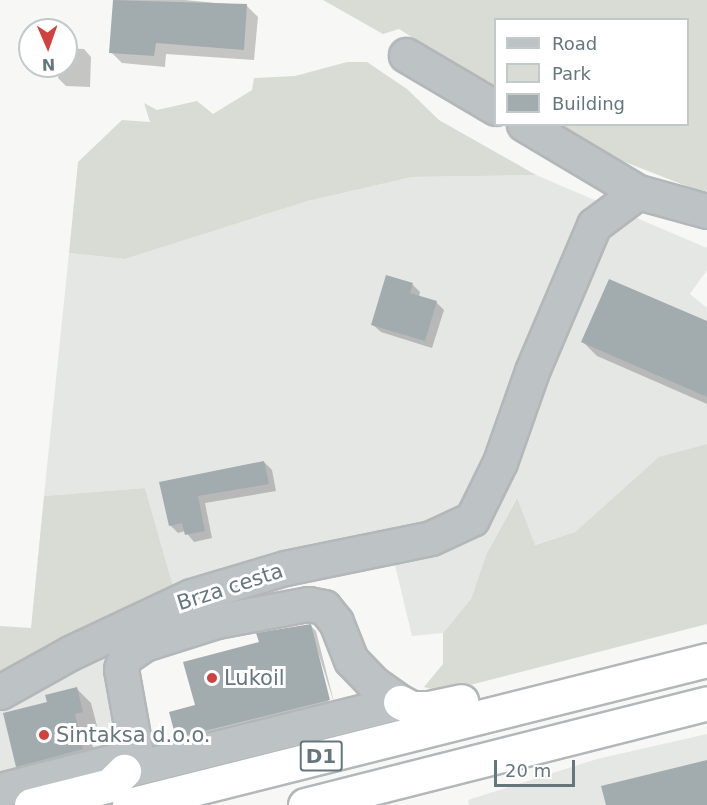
<!DOCTYPE html>
<style>
body{margin:0}
#map{position:relative;width:707px;height:805px;overflow:hidden;background:#f7f7f5;font-family:"DejaVu Sans",sans-serif}
div>[style]{position:absolute}
[style*='--x']{left:calc(var(--x)*1px);top:calc(var(--y)*1px);width:calc(var(--w)*1px);rotate:calc(var(--a)*1deg)}
.built>*{inset:0;background:#e5e7e5}
.green>*{inset:0;background:#d8dcd4}
.shadow>*{inset:0;background:#0003}
.building>*{inset:0;background:#a2acaf}
.roads{filter:drop-shadow(2px 0 #b3b7b9) drop-shadow(-2px 0 #b3b7b9) drop-shadow(0 2px #b3b7b9) drop-shadow(0 -2px #b3b7b9)}
.minor>*{height:33px;margin:-16.5px;padding:0 16.5px;transform-origin:16.5px;border-radius:16.5px;background:#bdc2c4}
.highway>*{height:33px;margin:-16.5px;padding:0 16.5px;transform-origin:16.5px;border-radius:16.5px;background:#fff}
.dots>*{width:16px;height:16px;translate:-50% -50%;box-sizing:border-box;border:3px solid #fff;border-radius:50%}
span{translate:-50% -50%;white-space:nowrap;text-align:center;line-height:1.15;-webkit-text-stroke:6px #fff;paint-order:stroke}
.shield-label span{padding:2px 4px;background:#fff;border:2px solid;border-radius:4px;-webkit-text-stroke-width:0}
.shield-label{font-size:20px;color:#66777c;font-weight:700}
.street-label{font-size:21px;color:#66777c}
.poi-label{font-size:21px;color:#66777c}
.left{translate:0 -50%;text-align:left}
.legend{position:absolute;left:494px;top:18px;width:195px;height:108px;box-sizing:border-box;background:#fff;border:2px solid #c2c9cb;margin:0;padding:8px 10px;list-style:none;font-size:18px;color:#66777c}
.legend li{display:flex;align-items:center;gap:12px;height:30px}
.legend b{width:30px;border:2px solid #c2c9cb}
.north{position:absolute;left:18px;top:18px;width:60px;height:60px;box-sizing:border-box;background:#fff;border:2px solid #c2c9cb;border-radius:50%;rotate:178deg;font-size:16px;font-weight:700;line-height:24px;text-align:center;color:#66777c}
.north::after{content:'';display:block;margin:auto;width:21px;height:27px;background:#d0423d;clip-path:polygon(50% 0,100% 100%,50% 72%,0 100%)}
.scale{position:absolute;left:494px;top:760px;width:81px;height:27px;box-sizing:border-box;border:3px solid #66777c;border-top:0;padding-left:8px;font-size:18px;line-height:21px;white-space:nowrap;color:#66777c;-webkit-text-stroke:4px #fff;paint-order:stroke}
</style>
<div id="map">
<div class="built">
<i style="clip-path:polygon(536px 175px,707px 248px,707px 270px,690px 294px,707px 308px,707px 444px,659px 458px,575px 532px,534px 545px,516px 499px,486px 555px,471px 599px,443px 633px,412px 636px,393px 557px,180px 611px,145px 488px,44px 496px,69px 253px,125px 259px,308px 201px,412px 177px)"></i>
<i style="clip-path:polygon(112px 645px,124px 743px,0 805px,0 702px)"></i>
<i style="clip-path:polygon(707px 734px,707px 805px,469px 805px,468px 800px,597px 759px)"></i>
</div>
<div class="green">
<i style="clip-path:polygon(323px 0,707px 0,707px 191px,694px 189px,625px 162px,549px 125px,688px 124px,688px 20px,496px 20px,495px 90px,399px 29px,383px 34px)"></i>
<i style="clip-path:polygon(347px 62px,367px 62px,407px 89px,439px 120px,536px 175px,412px 177px,308px 201px,125px 259px,69px 253px,78px 162px,122px 120px,150px 122px,144px 103px,157px 110px,197px 101px,213px 114px,252px 90px,254px 78px,295px 76px)"></i>
<i style="clip-path:polygon(707px 444px,707px 624px,443px 692px,424px 687px,443px 664px,443px 633px,471px 599px,486px 555px,517px 498px,535px 545px,575px 532px,659px 457px)"></i>
<i style="clip-path:polygon(145px 488px,175px 593px,0 676px,0 626px,31px 628px,44px 496px)"></i>
</div>
<div class="shadow">
<i style="clip-path:polygon(115px 0,185px 0,247px 6px,258px 17px,254px 60px,166px 54px,165px 67px,122px 63px,111px 52px)"></i>
<i style="clip-path:polygon(66px 48px,84px 49px,91px 57px,90px 87px,66px 86px,58px 78px,59px 66px,66px 66px)"></i>
<i style="clip-path:polygon(387px 277px,413px 285px,420px 292px,419px 297px,436px 302px,444px 310px,432px 348px,381px 332px,373px 325px)"></i>
<i style="clip-path:polygon(707px 322px,707px 404px,597px 356px,583px 342px)"></i>
<i style="clip-path:polygon(264px 462px,272px 470px,276px 491px,205px 503px,212px 538px,194px 542px,185px 531px,178px 533px,170px 525px,161px 483px)"></i>
<i style="clip-path:polygon(310px 625px,316px 631px,335px 706px,311px 630px,330px 707px,183px 743px,177px 737px,197px 706px,261px 643px)"></i>
<i style="clip-path:polygon(77px 689px,91px 703px,97px 726px,88px 728px,97px 763px,31px 780px,17px 766px,49px 704px)"></i>
</div>
<div class="building">
<i style="clip-path:polygon(113px 0,247px 4px,244px 50px,156px 43px,154px 56px,109px 53px)"></i>
<i style="clip-path:polygon(386px 275px,413px 283px,410px 293px,437px 301px,425px 341px,371px 325px)"></i>
<i style="clip-path:polygon(609px 279px,707px 321px,707px 397px,581px 342px)"></i>
<i style="clip-path:polygon(264px 461px,269px 484px,198px 496px,205px 531px,185px 535px,182px 523px,169px 526px,159px 482px)"></i>
<i style="clip-path:polygon(311px 624px,330px 700px,176px 738px,169px 712px,195px 705px,183px 662px,259px 642px,256px 633px)"></i>
<i style="clip-path:polygon(77px 687px,83px 712px,75px 714px,83px 749px,16px 767px,3px 713px,47px 702px,45px 695px)"></i>
<i style="clip-path:polygon(707px 760px,707px 805px,606px 805px,601px 786px)"></i>
</div>
<div class="roads">
<div class="minor">
<i style="--x:406;--y:55;--w:104;--a:30.5"></i>
<i style="--x:524;--y:124;--w:133;--a:30.8"></i>
<i style="--x:0;--y:692;--w:80;--a:-29.1"></i>
<i style="--x:70;--y:653;--w:134;--a:-25.2"></i>
<i style="--x:191;--y:596;--w:98;--a:-16.6"></i>
<i style="--x:285;--y:568;--w:149;--a:-11.6"></i>
<i style="--x:431;--y:538;--w:45;--a:-24.9"></i>
<i style="--x:472;--y:519;--w:64;--a:-63.8"></i>
<i style="--x:500;--y:462;--w:96;--a:-70.6"></i>
<i style="--x:532;--y:371;--w:159;--a:-67"></i>
<i style="--x:594;--y:225;--w:55;--a:-36.9"></i>
<i style="--x:638;--y:192;--w:72;--a:15.4"></i>
<i style="--x:124;--y:771;--w:26;--a:-65"></i>
<i style="--x:135;--y:747;--w:79;--a:-100.2"></i>
<i style="--x:121;--y:669;--w:13;--a:-72"></i>
<i style="--x:125;--y:657;--w:23;--a:-34"></i>
<i style="--x:144;--y:644;--w:77;--a:-17.5"></i>
<i style="--x:217;--y:621;--w:93;--a:-10.6"></i>
<i style="--x:308;--y:604;--w:16;--a:11"></i>
<i style="--x:324;--y:607;--w:19;--a:51"></i>
<i style="--x:336;--y:622;--w:41;--a:68.5"></i>
<i style="--x:351;--y:660;--w:32;--a:46"></i>
<i style="--x:373;--y:683;--w:33;--a:35"></i>
<i style="--x:124;--y:771;--w:284;--a:-14"></i>
<i style="--x:0;--y:790;--w:137;--a:-14.3"></i>
</div>
<div class="highway">
<i style="--x:400;--y:702;--w:13;--a:27"></i>
<i style="--x:412;--y:708;--w:17;--a:0"></i>
<i style="--x:429;--y:708;--w:33;--a:-12"></i>
<i style="--x:31;--y:805;--w:81;--a:-14.2"></i>
<i style="--x:110;--y:785;--w:20;--a:-45"></i>
<i style="--x:129;--y:805;--w:596;--a:-14.08"></i>
<i style="--x:305;--y:805;--w:415;--a:-14.2"></i>
</div>
</div>
<div class="dots">
<i style="left:212px;top:678px;background:#d0423d"></i>
<i style="left:44px;top:735px;background:#d0423d"></i>
</div>
<div class="shield-label">
<span style="left:321px;top:756px">D1</span>
</div>
<div class="street-label">
<span style="left:230px;top:587px;rotate:-18deg">Brza cesta</span>
</div>
<div class="poi-label">
<span class="left" style="left:224px;top:678px">Lukoil</span>
<span class="left" style="left:56px;top:735px">Sintaksa d.o.o.</span>
</div>
<ul class="legend">
<li><b style="height:8px;background:#bdc2c4"></b>Road</li>
<li><b style="height:16px;background:#d8dcd4"></b>Park</li>
<li><b style="height:16px;background:#a2acaf"></b>Building</li>
</ul>
<div class="north">N</div>
<div class="scale">20 m</div>
</div>
